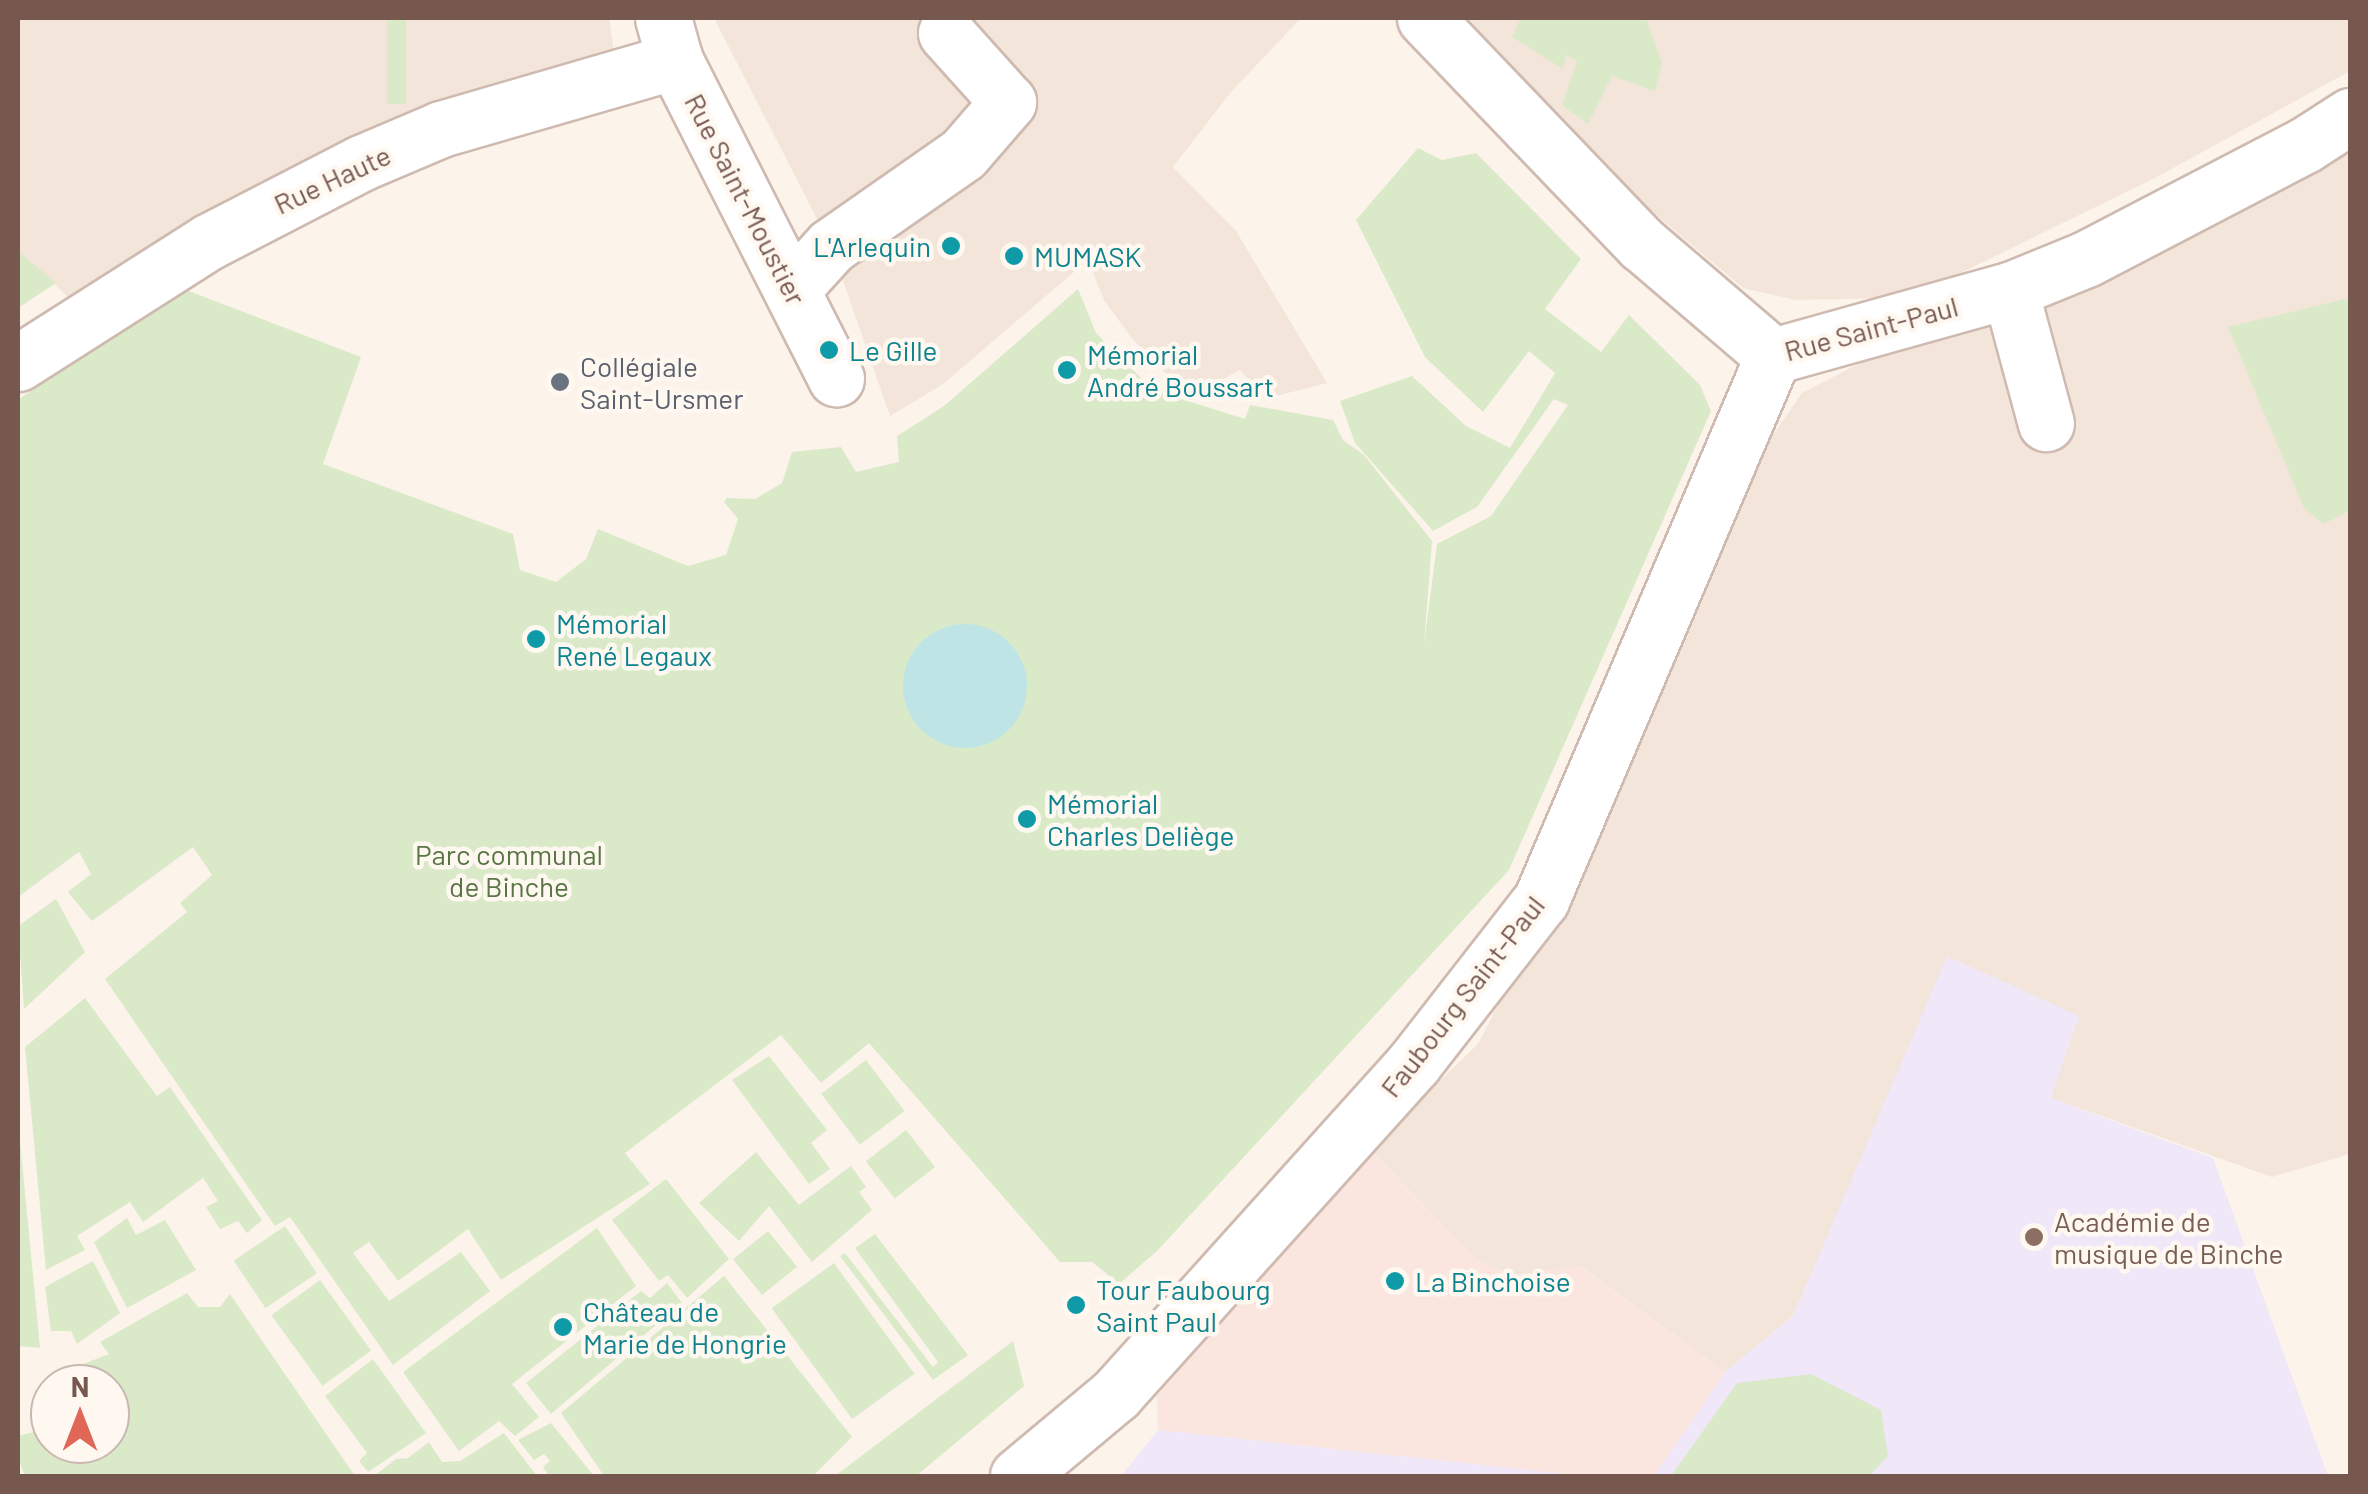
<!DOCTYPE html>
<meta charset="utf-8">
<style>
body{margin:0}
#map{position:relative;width:2368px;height:1494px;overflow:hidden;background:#fcf3eb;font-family:Barlow,sans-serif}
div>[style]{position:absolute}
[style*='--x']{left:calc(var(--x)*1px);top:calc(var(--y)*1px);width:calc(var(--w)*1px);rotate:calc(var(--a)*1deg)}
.residential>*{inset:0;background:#f3e5d9}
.commercial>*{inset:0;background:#fbe5df}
.education>*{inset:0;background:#f0e7f9}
.green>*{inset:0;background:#daeac9;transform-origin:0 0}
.water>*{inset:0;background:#bfe4e5}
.round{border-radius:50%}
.roads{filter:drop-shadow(2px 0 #cebab0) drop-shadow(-2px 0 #cebab0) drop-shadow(0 2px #cebab0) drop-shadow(0 -2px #cebab0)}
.minor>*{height:55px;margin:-27.5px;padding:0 27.5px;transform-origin:27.5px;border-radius:27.5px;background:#fff}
.dots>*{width:28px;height:28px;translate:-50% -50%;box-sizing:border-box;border:5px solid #fef8f1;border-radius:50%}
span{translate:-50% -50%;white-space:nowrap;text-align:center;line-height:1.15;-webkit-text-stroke:9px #fef8f1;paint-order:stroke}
.street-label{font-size:28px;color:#77584e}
.culture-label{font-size:28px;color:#0d838f}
.right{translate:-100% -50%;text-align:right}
.left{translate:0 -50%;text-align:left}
.worship-label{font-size:28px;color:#5b616d}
.park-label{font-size:28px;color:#587643}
.education-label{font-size:28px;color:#785e54}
.frame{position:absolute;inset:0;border:20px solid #77584e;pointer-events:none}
.north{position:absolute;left:30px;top:1364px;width:100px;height:100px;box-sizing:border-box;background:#fef8f1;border:2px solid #c8b8b0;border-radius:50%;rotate:0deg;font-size:28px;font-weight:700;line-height:40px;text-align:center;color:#77584e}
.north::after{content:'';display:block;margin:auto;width:35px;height:45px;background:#e06656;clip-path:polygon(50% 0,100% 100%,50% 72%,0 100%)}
</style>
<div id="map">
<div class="residential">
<i style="clip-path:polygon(18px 18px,609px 18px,614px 52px,226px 205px,68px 297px,18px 251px)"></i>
<i style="clip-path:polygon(714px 18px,1301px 18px,1231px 92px,1173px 167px,1236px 231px,1327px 383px,1264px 399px,1240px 370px,1206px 388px,1170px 378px,1130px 336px,1104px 300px,1088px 260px,943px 384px,890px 416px,831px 246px)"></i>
<i style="clip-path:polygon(1450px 18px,2350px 18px,2350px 71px,2155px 178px,1938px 284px,1886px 298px,1796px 300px,1743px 288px,1611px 177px)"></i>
<i style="clip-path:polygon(2350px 122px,2350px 1154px,2272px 1177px,2051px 1098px,1948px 957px,1793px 1316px,1725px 1372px,1580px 1266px,1513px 1276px,1476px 1258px,1369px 1149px,1478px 1044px,1688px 635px,1766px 445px,1802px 393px,1862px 362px,2071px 298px)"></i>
</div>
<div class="commercial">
<i style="clip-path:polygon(1369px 1149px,1476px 1258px,1513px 1276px,1579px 1266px,1725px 1372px,1654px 1476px,1583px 1476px,1158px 1430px,1157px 1396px)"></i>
</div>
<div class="education">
<i style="clip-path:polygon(1947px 956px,2079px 1016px,2051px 1098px,2213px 1158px,2328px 1476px,1654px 1476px,1725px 1372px,1793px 1316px)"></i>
<i style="clip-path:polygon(1158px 1430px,1583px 1476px,1121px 1476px)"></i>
</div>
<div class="green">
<i style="left:387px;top:18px;width:19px;height:86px"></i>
<i style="clip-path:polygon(1521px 18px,1646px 18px,1662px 63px,1655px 91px,1612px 76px,1588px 124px,1562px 105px,1577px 61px,1566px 55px,1563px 69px,1512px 37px)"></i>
<i style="clip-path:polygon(1418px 148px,1442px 160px,1476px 153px,1581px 259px,1545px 309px,1601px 352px,1629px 315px,1700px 385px,1711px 411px,1509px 870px,1157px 1251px,1119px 1284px,1092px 1262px,1060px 1262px,869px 1043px,821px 1083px,781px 1035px,625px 1153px,650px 1184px,501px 1280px,468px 1229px,398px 1281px,369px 1242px,353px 1253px,389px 1301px,461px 1252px,490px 1291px,393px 1365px,290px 1217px,275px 1226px,105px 979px,187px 912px,180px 903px,212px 875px,193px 847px,92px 921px,68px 892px,91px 874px,79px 852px,18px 897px,18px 400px,181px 288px,361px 357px,323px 464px,513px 534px,520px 570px,556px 582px,586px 559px,598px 529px,688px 566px,726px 555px,738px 519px,724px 502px,727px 498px,755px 499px,782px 483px,792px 452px,841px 447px,856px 472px,899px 462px,897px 436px,944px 406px,1078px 289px,1096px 333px,1153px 390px,1245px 419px,1250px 405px,1333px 420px,1343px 440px,1364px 455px,1432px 541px,1424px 645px,1437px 544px,1491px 516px,1568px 405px,1554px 399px,1477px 507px,1433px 531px,1355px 443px,1340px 401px,1412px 376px,1466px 426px,1510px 448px,1555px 373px,1529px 351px,1483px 412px,1425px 357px,1356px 220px)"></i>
<i style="clip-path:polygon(18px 251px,56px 283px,18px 308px)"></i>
<i style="clip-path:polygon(2350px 298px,2350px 510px,2324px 524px,2304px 508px,2228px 327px)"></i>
<i style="clip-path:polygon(56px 899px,85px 952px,24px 1009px,18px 926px)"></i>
<i style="clip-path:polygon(85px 998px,157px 1096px,170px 1087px,262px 1220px,247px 1233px,238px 1221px,220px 1229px,206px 1207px,218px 1201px,203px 1178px,143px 1222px,130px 1202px,77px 1236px,85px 1250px,46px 1270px,25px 1047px)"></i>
<i style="clip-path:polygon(769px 1056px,827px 1130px,811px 1143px,830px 1169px,809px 1184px,732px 1080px)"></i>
<i style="left:866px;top:1060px;width:64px;height:56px;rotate:53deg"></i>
<i style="clip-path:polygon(18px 1120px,40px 1348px,18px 1346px)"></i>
<i style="left:906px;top:1130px;width:47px;height:51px;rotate:52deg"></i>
<i style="clip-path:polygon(756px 1152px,799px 1205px,851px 1166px,866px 1187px,859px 1192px,872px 1210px,812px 1262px,769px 1206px,739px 1241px,699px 1203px)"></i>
<i style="clip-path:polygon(666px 1179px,729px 1259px,687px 1298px,668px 1275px,659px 1281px,612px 1220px)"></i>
<i style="clip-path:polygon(127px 1218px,136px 1235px,165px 1220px,196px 1270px,127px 1308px,94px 1242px)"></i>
<i style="left:285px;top:1226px;width:57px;height:62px;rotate:56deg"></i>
<i style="clip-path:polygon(597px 1228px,636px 1286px,512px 1384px,539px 1417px,515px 1436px,499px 1421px,459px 1451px,403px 1372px)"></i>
<i style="left:768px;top:1231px;width:46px;height:45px;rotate:51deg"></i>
<i style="clip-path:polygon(875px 1234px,968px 1355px,933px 1380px,840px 1256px,845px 1253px,933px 1367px,938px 1362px,855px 1248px)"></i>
<i style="clip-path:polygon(93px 1261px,120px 1313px,77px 1344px,71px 1331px,51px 1331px,45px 1287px)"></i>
<i style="left:834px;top:1263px;width:137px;height:77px;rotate:54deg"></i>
<i style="clip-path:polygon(724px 1276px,852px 1437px,813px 1476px,604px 1476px,561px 1413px)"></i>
<i style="left:320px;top:1280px;width:87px;height:60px;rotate:54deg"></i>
<i style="clip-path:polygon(667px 1283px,682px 1303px,551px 1414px,526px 1383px,641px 1291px,650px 1298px)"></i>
<i style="clip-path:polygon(187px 1293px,198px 1307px,220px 1307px,230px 1294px,355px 1476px,25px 1476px,18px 1458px,18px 1436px,50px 1428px,50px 1444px,110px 1444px,110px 1384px,69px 1384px,65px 1371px,109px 1354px,100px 1342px)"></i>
<i style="clip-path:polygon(1013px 1341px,1024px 1386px,916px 1476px,835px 1476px)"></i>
<i style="clip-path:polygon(373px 1359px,426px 1433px,368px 1472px,359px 1461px,367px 1453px,325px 1396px)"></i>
<i style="clip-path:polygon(1811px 1374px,1881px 1410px,1888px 1456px,1869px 1476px,1671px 1476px,1737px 1383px)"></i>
<i style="clip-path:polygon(551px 1423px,594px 1476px,549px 1476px,543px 1467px,550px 1461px,544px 1454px,534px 1460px,518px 1440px)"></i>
<i style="clip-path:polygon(504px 1433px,537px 1476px,374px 1476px,396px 1459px,408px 1458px,429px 1442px,442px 1462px,460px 1461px)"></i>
</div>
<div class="water">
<i class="round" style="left:903px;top:624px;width:124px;height:124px"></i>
</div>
<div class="roads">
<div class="minor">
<i style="--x:663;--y:18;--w:45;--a:74.4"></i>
<i style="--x:675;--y:61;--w:356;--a:63.1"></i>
<i style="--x:1425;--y:18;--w:313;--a:46.2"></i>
<i style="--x:1642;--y:244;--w:172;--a:40.5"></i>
<i style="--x:792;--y:289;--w:58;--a:-47.8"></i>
<i style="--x:831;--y:246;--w:161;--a:-34.9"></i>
<i style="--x:963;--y:154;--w:69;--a:-49.1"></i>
<i style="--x:1008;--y:102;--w:93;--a:-131.9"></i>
<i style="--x:2010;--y:290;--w:138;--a:74.9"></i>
<i style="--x:1773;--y:356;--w:246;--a:-15.6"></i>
<i style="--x:2010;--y:290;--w:82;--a:-22.2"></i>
<i style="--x:2086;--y:259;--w:247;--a:-27.5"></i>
<i style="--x:2305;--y:145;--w:54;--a:-32.8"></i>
<i style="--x:18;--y:363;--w:225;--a:-32.5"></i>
<i style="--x:208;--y:242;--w:172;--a:-27.3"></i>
<i style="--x:361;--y:163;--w:87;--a:-23"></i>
<i style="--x:441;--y:129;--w:244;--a:-16.2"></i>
<i style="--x:1018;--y:1476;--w:128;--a:-39.9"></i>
<i style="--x:1116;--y:1394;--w:445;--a:-48"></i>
<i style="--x:1414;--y:1063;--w:207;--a:-52.1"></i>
<i style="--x:1541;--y:900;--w:591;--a:-66.9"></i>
</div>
</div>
<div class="dots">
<i style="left:951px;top:246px;background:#0f9aa8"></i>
<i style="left:1014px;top:256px;background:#0f9aa8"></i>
<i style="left:829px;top:350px;background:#0f9aa8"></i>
<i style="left:1067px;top:370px;background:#0f9aa8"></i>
<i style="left:560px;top:382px;background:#6b7280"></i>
<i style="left:536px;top:639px;background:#0f9aa8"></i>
<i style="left:1027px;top:819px;background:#0f9aa8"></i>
<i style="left:2034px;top:1237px;background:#8d6e63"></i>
<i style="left:1395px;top:1281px;background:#0f9aa8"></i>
<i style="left:1076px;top:1305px;background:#0f9aa8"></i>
<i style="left:563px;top:1327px;background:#0f9aa8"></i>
</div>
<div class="street-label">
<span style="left:332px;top:179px;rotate:-25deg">Rue Haute</span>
<span style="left:746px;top:199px;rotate:63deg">Rue Saint-Moustier</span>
<span style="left:1871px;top:328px;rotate:-15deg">Rue Saint-Paul</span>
<span style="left:1462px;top:996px;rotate:-52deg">Faubourg Saint-Paul</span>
</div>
<div class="culture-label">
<span class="right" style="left:931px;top:246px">L'Arlequin</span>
<span class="left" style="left:1034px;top:256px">MUMASK</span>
<span class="left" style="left:849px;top:350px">Le Gille</span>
<span class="left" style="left:1087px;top:370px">Mémorial<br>André Boussart</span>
<span class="left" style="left:556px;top:639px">Mémorial<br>René Legaux</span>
<span class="left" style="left:1047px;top:819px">Mémorial<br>Charles Deliège</span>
<span class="left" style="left:1415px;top:1281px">La Binchoise</span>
<span class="left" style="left:1096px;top:1305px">Tour Faubourg<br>Saint Paul</span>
<span class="left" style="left:583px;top:1327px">Château de<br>Marie de Hongrie</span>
</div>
<div class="worship-label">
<span class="left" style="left:580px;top:382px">Collégiale<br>Saint-Ursmer</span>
</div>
<div class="park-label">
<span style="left:509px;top:870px">Parc communal<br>de Binche</span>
</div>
<div class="education-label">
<span class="left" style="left:2054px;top:1237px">Académie de<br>musique de Binche</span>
</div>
<div class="frame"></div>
<div class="north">N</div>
</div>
